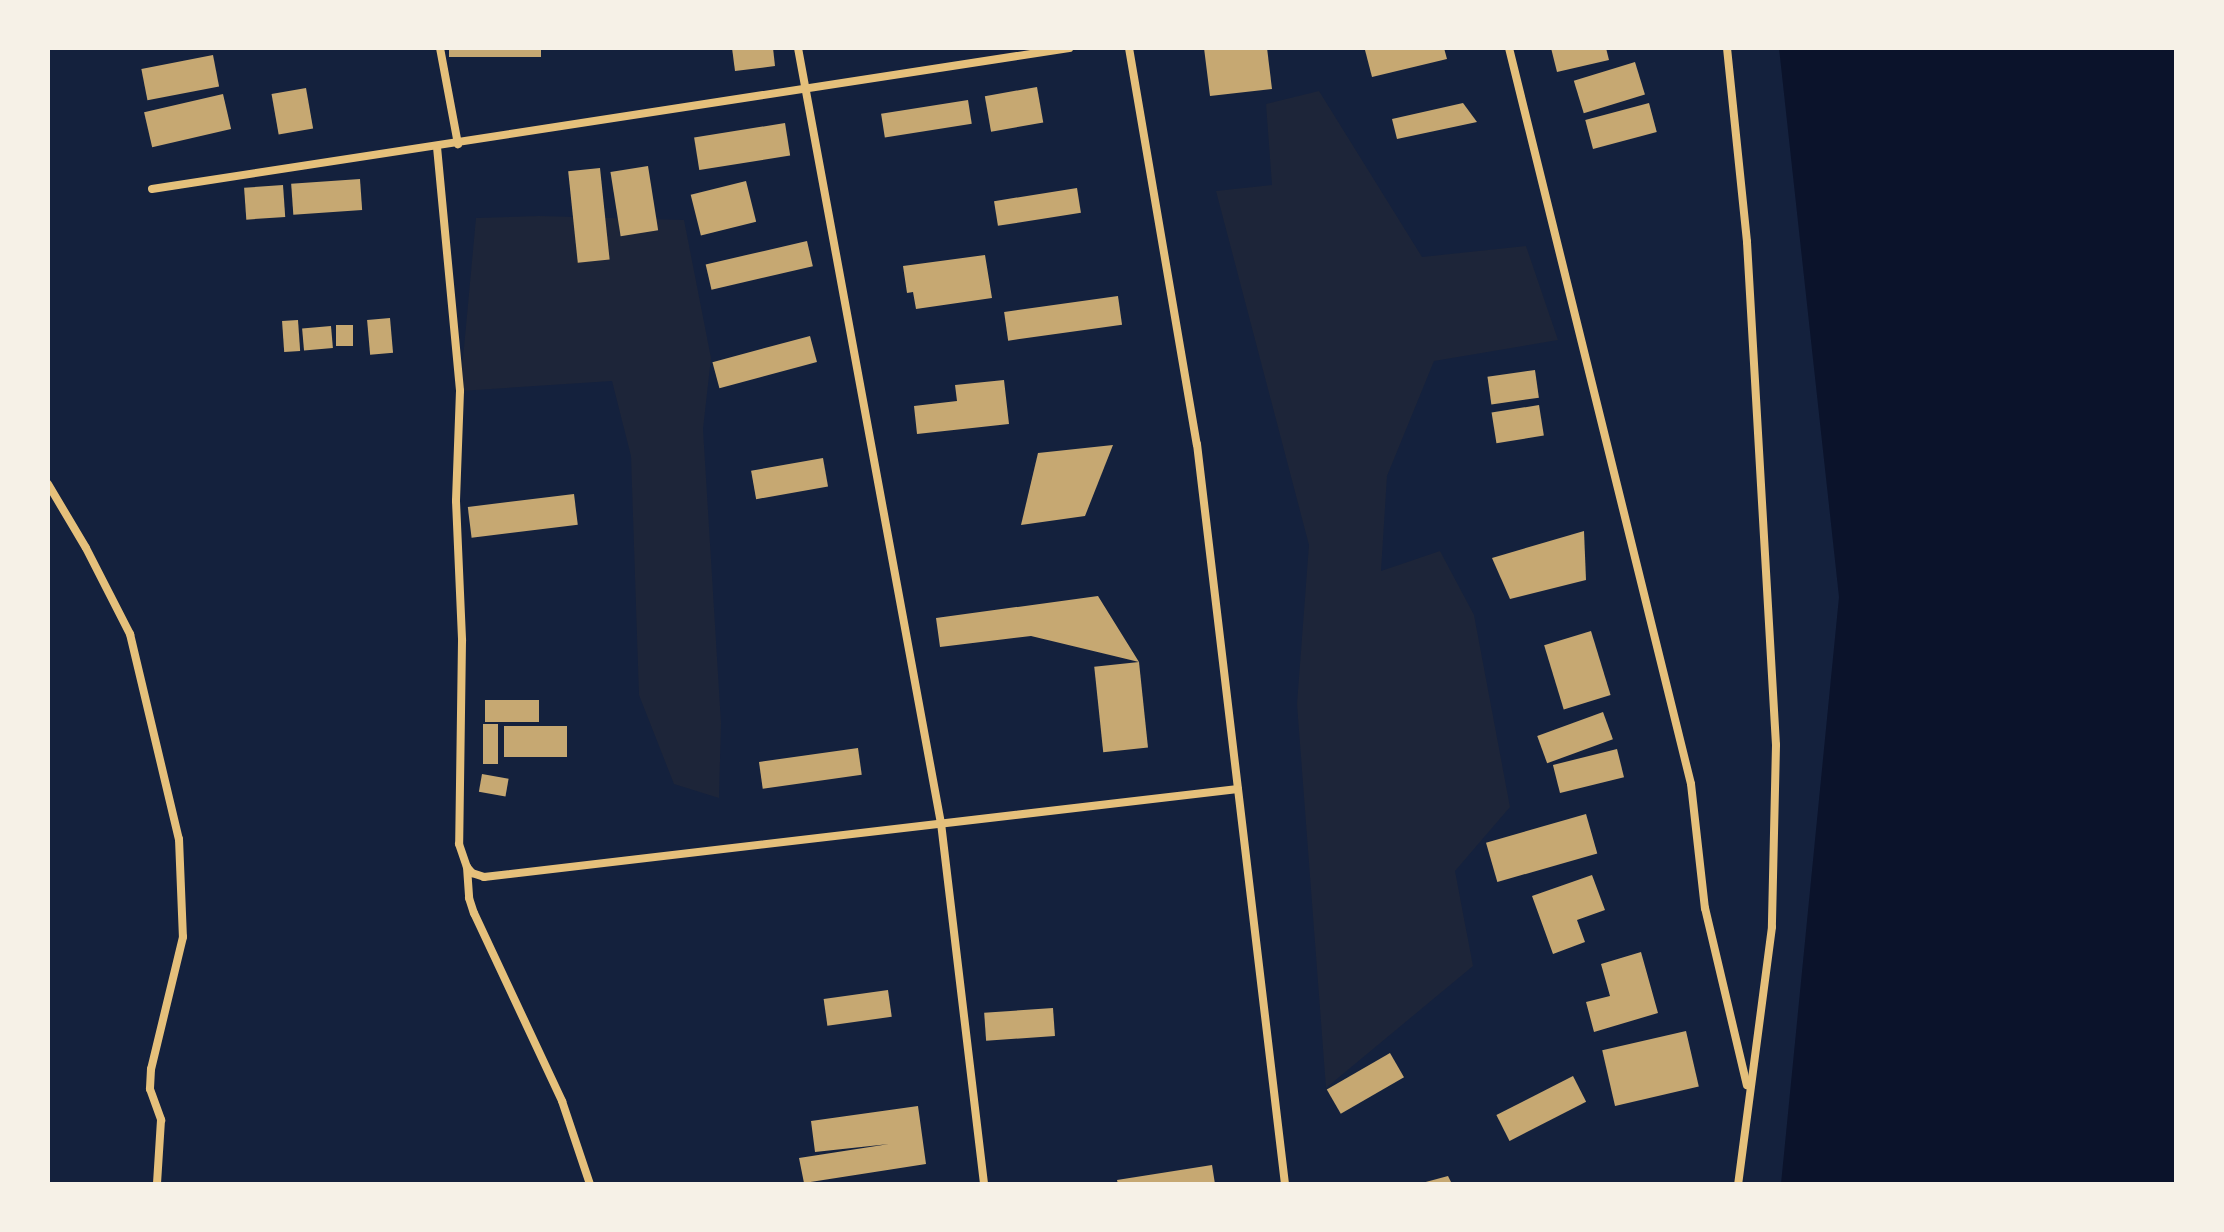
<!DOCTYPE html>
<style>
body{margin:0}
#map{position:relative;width:2224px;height:1232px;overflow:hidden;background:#14213d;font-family:Mulish,sans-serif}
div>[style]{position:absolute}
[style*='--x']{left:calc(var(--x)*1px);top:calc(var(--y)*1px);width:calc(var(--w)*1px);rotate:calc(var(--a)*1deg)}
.green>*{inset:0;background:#1d2539}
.water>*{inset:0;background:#0b132b}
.building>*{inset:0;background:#c6a872;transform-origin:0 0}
.minor>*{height:8px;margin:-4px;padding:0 4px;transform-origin:4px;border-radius:4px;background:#e5c07b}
span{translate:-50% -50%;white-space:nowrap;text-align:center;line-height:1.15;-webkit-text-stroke:7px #f6f1e7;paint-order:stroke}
.frame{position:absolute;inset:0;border:50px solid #f6f1e7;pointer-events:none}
</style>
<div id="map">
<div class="green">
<i style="clip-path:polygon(1319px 91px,1422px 257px,1526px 246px,1558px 340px,1434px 361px,1387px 476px,1381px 571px,1440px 551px,1474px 615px,1510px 807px,1455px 871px,1473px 966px,1326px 1088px,1297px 704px,1309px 545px,1216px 191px,1272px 185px,1266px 104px)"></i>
<i style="clip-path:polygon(539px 216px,684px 220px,711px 358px,703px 429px,721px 723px,719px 798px,674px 784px,639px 695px,631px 456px,612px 381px,460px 391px,476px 218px)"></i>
</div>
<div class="water">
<i style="clip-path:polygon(1779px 48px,2176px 48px,2176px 1184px,1781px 1184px,1839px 597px)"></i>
</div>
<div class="building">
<i style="left:449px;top:48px;width:92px;height:9px"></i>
<i style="clip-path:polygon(732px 48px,773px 48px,775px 66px,735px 71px)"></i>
<i style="clip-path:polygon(1204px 48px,1267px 48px,1272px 89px,1210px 96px)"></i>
<i style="clip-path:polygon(1375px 48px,1444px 48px,1447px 59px,1372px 77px,1365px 50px)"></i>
<i style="clip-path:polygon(1551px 48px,1606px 48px,1609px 60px,1557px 72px)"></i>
<i style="left:213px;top:55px;width:32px;height:73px;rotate:79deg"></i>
<i style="left:1635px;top:62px;width:34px;height:64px;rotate:73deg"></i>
<i style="left:1037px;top:87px;width:36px;height:53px;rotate:80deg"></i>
<i style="left:306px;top:88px;width:41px;height:35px;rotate:80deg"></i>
<i style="left:223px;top:94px;width:36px;height:81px;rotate:77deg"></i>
<i style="left:968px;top:100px;width:24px;height:88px;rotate:81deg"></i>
<i style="clip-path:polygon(1463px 103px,1477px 122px,1397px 139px,1392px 119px)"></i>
<i style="left:1649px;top:103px;width:30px;height:66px;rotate:75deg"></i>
<i style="left:785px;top:123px;width:33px;height:92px;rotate:81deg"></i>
<i style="left:648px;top:166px;width:65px;height:38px;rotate:81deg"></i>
<i style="left:600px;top:168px;width:92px;height:32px;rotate:84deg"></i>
<i style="left:360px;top:179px;width:31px;height:69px;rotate:86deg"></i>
<i style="left:746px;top:181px;width:42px;height:57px;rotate:76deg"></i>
<i style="left:283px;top:185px;width:32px;height:39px;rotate:86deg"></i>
<i style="left:1077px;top:188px;width:25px;height:84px;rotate:81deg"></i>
<i style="left:807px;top:241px;width:26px;height:104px;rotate:77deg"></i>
<i style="clip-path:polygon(985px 255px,992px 298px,916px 309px,913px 292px,907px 293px,903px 266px)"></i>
<i style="left:1118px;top:296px;width:29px;height:115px;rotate:82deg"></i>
<i style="left:390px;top:318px;width:35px;height:23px;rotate:85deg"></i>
<i style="left:298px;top:320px;width:31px;height:16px;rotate:86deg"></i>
<i style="left:336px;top:325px;width:17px;height:21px"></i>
<i style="left:331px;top:326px;width:22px;height:29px;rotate:85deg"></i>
<i style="left:810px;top:336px;width:27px;height:101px;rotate:75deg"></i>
<i style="left:1535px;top:370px;width:28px;height:48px;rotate:82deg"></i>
<i style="clip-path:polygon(1004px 380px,1009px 424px,917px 434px,914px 406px,957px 401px,955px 385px)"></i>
<i style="left:1539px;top:405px;width:31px;height:48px;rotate:81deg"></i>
<i style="clip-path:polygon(1113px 445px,1085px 516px,1021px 525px,1038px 453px)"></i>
<i style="left:823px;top:458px;width:29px;height:73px;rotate:80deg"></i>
<i style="left:574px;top:494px;width:31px;height:107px;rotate:83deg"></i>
<i style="clip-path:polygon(1584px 531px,1586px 580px,1510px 599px,1492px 558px)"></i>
<i style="clip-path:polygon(1098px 596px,1139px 662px,1031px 636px,940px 647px,936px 618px)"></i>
<i style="left:1591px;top:631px;width:67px;height:49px;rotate:73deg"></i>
<i style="left:1139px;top:662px;width:86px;height:45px;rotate:84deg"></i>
<i style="left:485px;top:700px;width:54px;height:22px"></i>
<i style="left:1603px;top:712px;width:29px;height:70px;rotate:70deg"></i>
<i style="left:498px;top:724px;width:40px;height:15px;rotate:90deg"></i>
<i style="left:567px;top:726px;width:31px;height:63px;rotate:90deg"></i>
<i style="left:858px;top:748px;width:27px;height:100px;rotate:82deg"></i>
<i style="left:1617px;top:749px;width:29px;height:66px;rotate:76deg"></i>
<i style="left:482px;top:774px;width:27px;height:18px;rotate:10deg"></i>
<i style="left:1586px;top:814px;width:41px;height:104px;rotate:74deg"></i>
<i style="clip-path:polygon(1592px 875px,1605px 910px,1577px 920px,1585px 942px,1553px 954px,1532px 896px)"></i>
<i style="clip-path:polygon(1641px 952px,1658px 1013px,1594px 1032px,1586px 1002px,1610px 996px,1601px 964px)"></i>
<i style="left:888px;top:990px;width:27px;height:65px;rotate:82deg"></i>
<i style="left:1053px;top:1008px;width:28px;height:69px;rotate:86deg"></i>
<i style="left:1686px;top:1031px;width:57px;height:86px;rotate:77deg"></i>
<i style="left:1390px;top:1053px;width:28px;height:73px;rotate:60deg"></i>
<i style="left:1573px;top:1076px;width:29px;height:86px;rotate:63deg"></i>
<i style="clip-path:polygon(918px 1106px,926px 1164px,804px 1183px,799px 1158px,889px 1144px,815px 1152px,811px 1121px)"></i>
<i style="clip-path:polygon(1212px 1165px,1215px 1184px,1118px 1184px,1117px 1180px)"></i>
<i style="clip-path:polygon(1448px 1176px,1452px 1184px,1422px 1184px,1422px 1183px)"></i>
</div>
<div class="minor">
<i style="--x:440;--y:48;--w:98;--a:79.4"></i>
<i style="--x:798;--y:48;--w:788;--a:79.55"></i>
<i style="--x:941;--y:823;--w:364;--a:83.2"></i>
<i style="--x:1129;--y:48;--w:402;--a:80.3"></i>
<i style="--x:1197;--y:444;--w:745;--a:83.22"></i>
<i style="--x:1509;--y:48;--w:758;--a:76.11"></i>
<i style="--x:1691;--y:784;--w:125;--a:83.6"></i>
<i style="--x:1705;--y:908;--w:182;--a:76.7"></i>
<i style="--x:1727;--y:48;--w:195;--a:84.1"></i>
<i style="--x:1747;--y:242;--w:504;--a:86.7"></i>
<i style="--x:1776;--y:745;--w:182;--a:91.3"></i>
<i style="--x:1772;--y:927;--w:259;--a:97.5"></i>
<i style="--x:437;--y:147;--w:245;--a:84.6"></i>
<i style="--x:460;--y:391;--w:110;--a:92.1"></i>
<i style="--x:456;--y:501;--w:140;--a:87.5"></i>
<i style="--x:462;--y:641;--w:203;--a:90.8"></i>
<i style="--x:459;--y:844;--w:24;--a:71"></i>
<i style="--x:467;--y:867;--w:31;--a:86"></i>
<i style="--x:469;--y:898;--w:16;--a:72"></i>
<i style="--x:474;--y:913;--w:208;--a:64.9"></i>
<i style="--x:562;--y:1101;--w:88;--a:71.4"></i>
<i style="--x:152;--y:189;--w:928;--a:-8.74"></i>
<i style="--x:48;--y:484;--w:74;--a:59.3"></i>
<i style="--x:86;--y:548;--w:97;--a:62.9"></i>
<i style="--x:130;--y:634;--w:211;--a:76.6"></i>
<i style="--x:179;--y:839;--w:98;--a:87.7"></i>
<i style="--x:183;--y:937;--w:136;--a:103.6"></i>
<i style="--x:151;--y:1069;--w:20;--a:93"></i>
<i style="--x:150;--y:1089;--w:33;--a:70"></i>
<i style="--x:161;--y:1120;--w:64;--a:93.6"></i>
<i style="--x:467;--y:867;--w:8;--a:50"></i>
<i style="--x:472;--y:873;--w:13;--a:18"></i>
<i style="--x:484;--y:877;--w:759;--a:-6.66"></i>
</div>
<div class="frame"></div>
</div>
